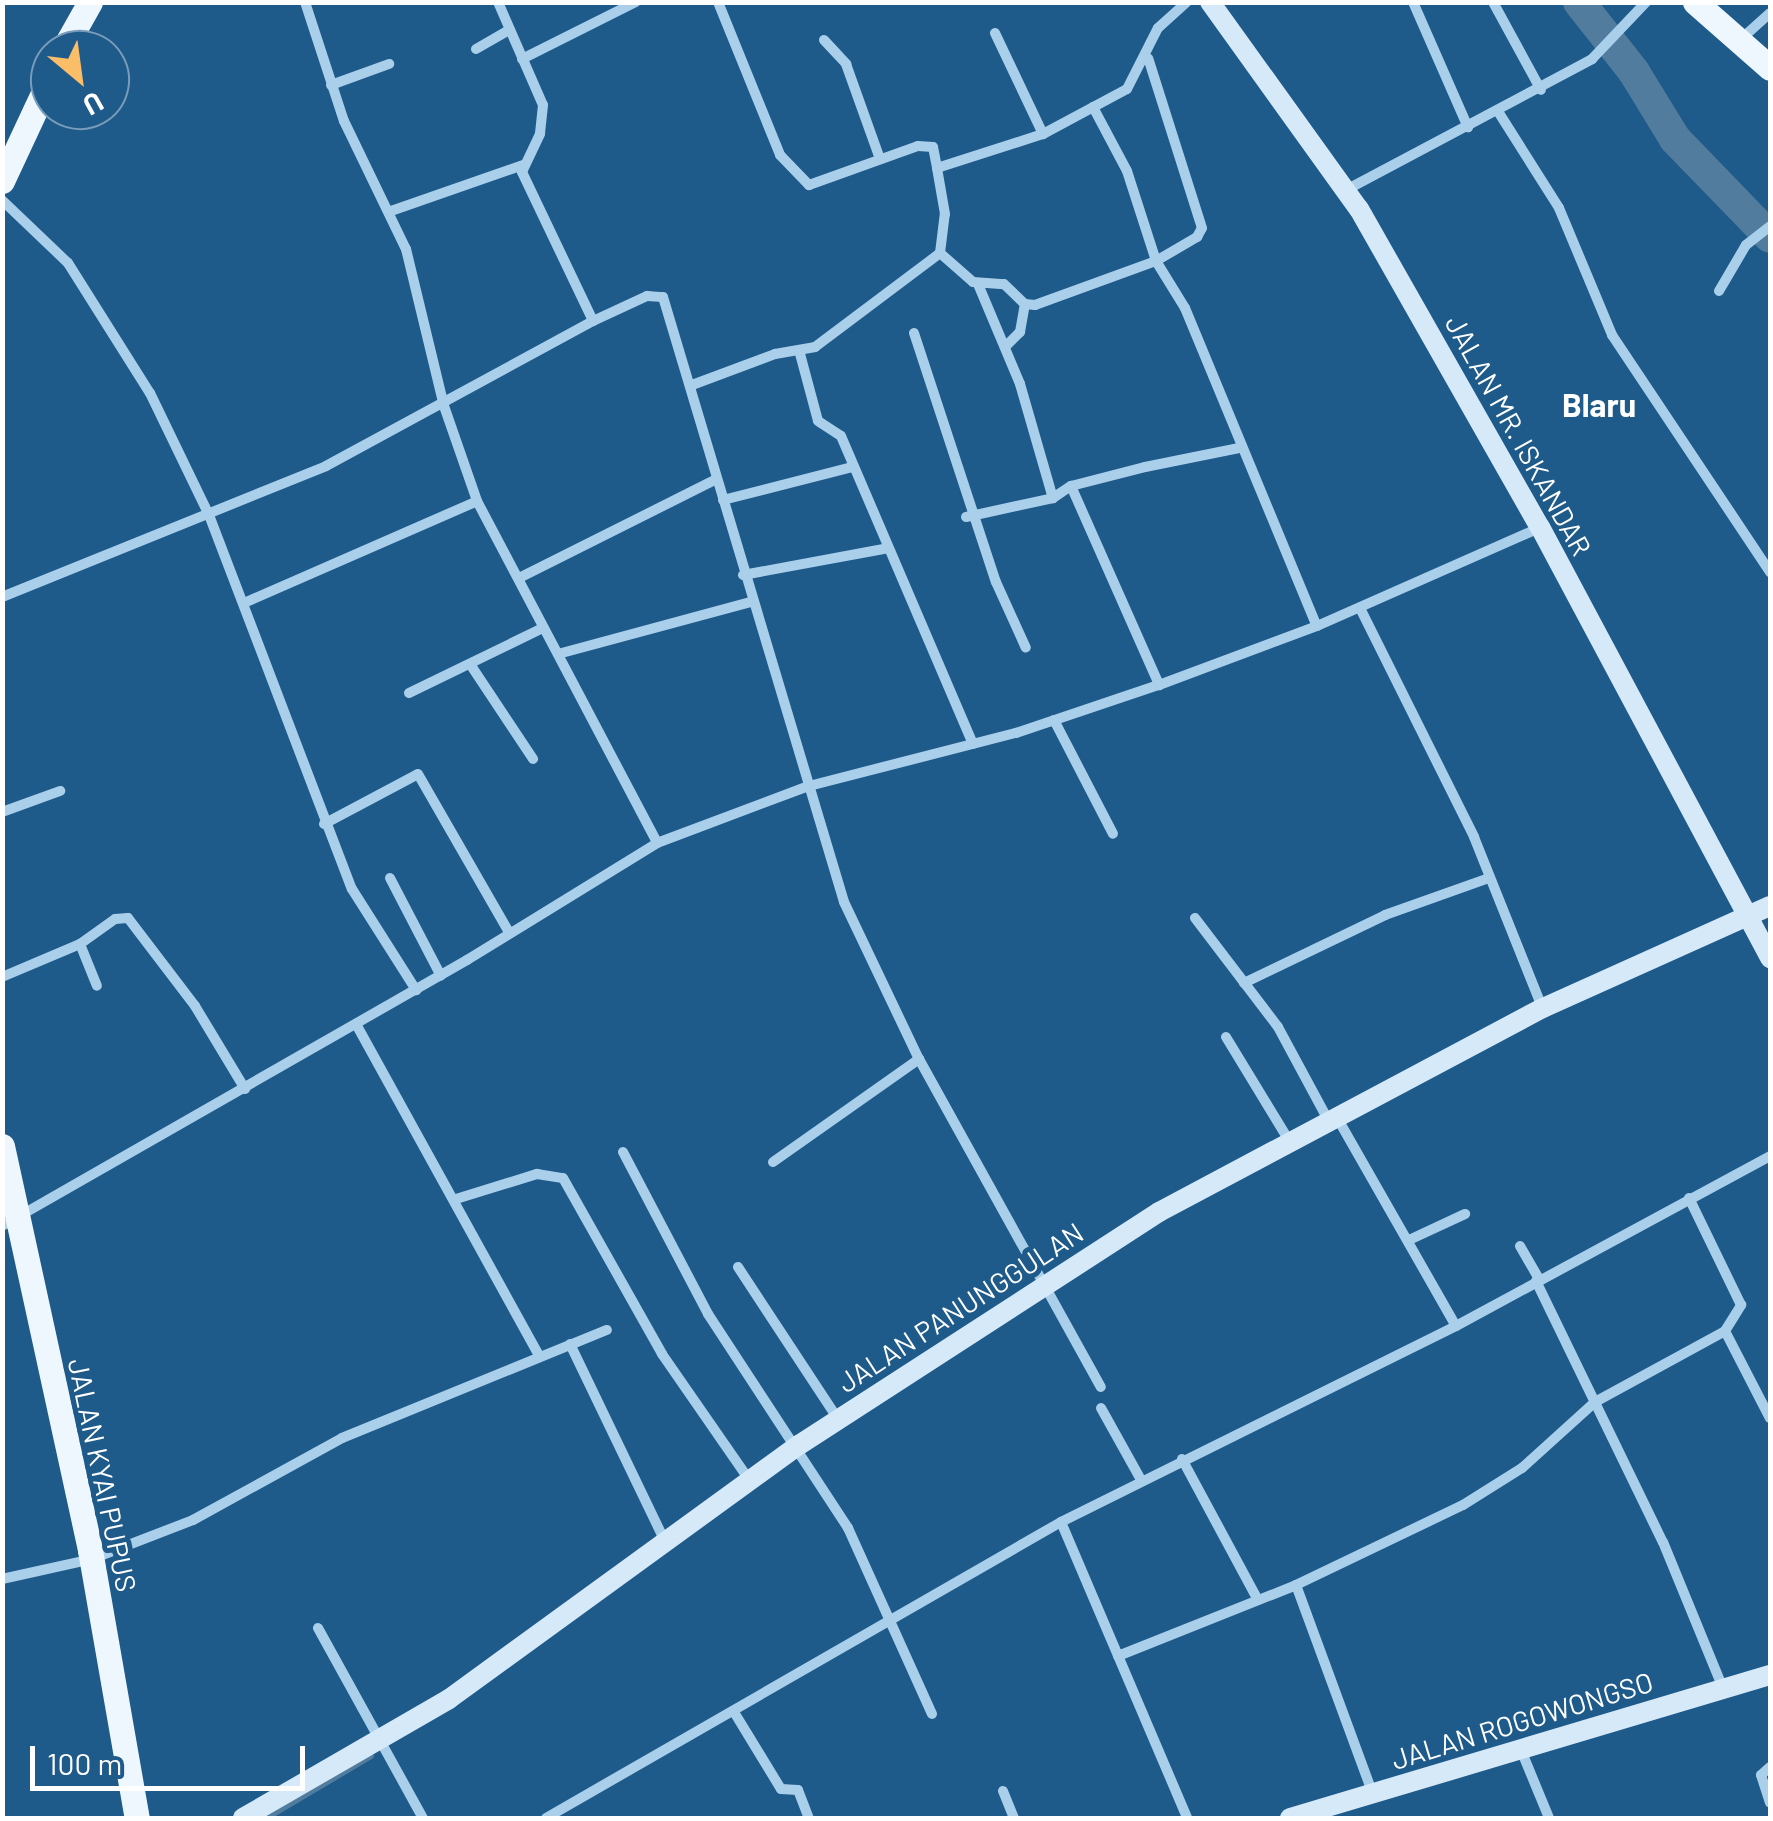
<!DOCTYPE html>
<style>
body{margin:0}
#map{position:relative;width:1773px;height:1821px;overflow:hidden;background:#1e5a8a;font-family:Barlow,sans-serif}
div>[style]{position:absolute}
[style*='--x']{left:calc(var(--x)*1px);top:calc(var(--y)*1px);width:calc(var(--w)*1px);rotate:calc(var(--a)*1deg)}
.stream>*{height:5px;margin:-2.5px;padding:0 2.5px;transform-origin:2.5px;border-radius:2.5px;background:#517c9d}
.river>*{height:32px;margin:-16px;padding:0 16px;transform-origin:16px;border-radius:16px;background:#517c9d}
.street>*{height:10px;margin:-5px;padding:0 5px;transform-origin:5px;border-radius:5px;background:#aacfeb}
.secondary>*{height:20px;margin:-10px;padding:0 10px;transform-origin:10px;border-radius:10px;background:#d6e9f9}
.primary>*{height:25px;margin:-12.5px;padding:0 12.5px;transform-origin:12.5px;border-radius:12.5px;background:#eff7fe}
span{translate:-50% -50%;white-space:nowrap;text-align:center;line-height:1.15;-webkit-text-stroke:10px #1e5a8a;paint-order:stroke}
.street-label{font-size:28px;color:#fff}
.quarter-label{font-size:32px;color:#fff;font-weight:700}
.frame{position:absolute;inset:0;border:5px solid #fff;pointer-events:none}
.north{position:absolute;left:30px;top:30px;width:100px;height:100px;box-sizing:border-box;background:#1e5a8a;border:2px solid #789cb9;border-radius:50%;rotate:151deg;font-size:28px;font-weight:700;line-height:40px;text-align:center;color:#fff}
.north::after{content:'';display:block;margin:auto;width:35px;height:45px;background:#fabe69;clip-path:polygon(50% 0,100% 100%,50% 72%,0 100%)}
.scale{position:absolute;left:30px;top:1746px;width:275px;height:45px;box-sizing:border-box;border:5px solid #fff;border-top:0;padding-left:12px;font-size:30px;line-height:35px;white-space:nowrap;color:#fff;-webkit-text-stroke:8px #1e5a8a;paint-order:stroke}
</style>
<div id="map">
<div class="stream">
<i style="--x:266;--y:1818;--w:122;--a:-30.6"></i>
</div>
<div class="river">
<i style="--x:1579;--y:2;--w:89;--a:51.8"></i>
<i style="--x:1634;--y:72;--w:79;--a:58.5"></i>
<i style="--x:1675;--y:139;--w:136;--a:45.9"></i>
</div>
<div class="street">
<i style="--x:305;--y:2;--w:125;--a:71.9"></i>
<i style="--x:344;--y:121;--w:142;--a:64.2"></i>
<i style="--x:406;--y:249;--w:162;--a:76.4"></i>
<i style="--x:444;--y:406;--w:101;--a:70.8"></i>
<i style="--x:477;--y:501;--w:386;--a:62.2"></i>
<i style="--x:498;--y:2;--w:112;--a:66.4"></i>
<i style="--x:543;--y:105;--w:29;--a:96"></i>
<i style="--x:540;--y:134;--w:42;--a:115.3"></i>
<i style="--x:522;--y:172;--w:165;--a:64.5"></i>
<i style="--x:718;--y:2;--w:165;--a:67.9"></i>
<i style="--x:780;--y:155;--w:42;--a:46"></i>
<i style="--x:809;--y:185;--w:116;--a:-19.7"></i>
<i style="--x:918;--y:146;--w:15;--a:4"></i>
<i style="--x:933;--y:147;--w:21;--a:79"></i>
<i style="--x:937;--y:168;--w:111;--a:-17.8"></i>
<i style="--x:1043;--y:134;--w:95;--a:-28.2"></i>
<i style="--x:1127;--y:89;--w:68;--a:-63.1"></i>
<i style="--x:1158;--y:28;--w:39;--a:-42"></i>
<i style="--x:1413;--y:2;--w:137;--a:66.3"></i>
<i style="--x:1493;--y:2;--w:100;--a:61.4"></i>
<i style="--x:995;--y:33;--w:112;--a:64.6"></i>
<i style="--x:824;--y:40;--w:33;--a:47"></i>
<i style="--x:846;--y:64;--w:101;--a:70.3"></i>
<i style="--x:1740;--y:40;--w:40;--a:-42"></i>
<i style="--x:476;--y:49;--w:39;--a:-30"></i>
<i style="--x:522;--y:59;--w:127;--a:-26.6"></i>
<i style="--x:331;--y:85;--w:62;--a:-19.9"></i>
<i style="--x:1093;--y:107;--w:72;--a:62"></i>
<i style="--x:1127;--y:171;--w:95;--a:72.1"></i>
<i style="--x:1156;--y:261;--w:48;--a:-30.3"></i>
<i style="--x:1197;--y:237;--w:10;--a:-61"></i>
<i style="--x:1202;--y:228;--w:178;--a:-107.6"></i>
<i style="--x:1499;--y:113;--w:112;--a:57.7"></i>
<i style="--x:1559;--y:208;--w:138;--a:67.3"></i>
<i style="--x:1612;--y:335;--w:285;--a:56.3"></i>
<i style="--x:1346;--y:190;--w:279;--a:-28"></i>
<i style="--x:1592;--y:59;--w:79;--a:-46.5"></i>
<i style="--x:2;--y:200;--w:91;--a:43.7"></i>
<i style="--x:68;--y:263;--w:154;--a:57.8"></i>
<i style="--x:150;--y:393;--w:136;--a:64.2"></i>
<i style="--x:209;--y:515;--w:400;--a:69.1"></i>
<i style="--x:352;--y:889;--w:120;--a:57.6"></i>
<i style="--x:391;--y:211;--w:140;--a:-19.2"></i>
<i style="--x:940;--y:253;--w:44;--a:41.3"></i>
<i style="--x:973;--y:282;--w:31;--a:4"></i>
<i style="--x:1004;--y:284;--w:29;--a:44"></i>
<i style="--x:1025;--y:304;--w:10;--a:6"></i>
<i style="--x:1035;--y:305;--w:129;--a:-20"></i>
<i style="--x:1156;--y:261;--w:55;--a:58.3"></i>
<i style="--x:1185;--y:308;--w:344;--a:67.5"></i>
<i style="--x:978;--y:284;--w:108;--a:67.2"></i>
<i style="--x:1020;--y:384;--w:119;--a:73.9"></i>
<i style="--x:1719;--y:291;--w:53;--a:-59.6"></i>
<i style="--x:1746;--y:245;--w:31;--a:-38"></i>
<i style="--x:914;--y:333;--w:262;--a:71.8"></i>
<i style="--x:996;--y:582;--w:72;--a:65.6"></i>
<i style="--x:1006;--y:346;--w:20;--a:-45"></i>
<i style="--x:1020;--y:332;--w:28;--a:-80"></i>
<i style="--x:799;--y:350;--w:73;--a:75"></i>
<i style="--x:818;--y:421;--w:27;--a:33"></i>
<i style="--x:841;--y:436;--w:335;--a:66.8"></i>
<i style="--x:692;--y:385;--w:89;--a:-20.5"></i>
<i style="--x:775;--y:354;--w:41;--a:-9.9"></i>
<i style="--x:815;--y:347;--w:156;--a:-36.9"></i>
<i style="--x:940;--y:253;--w:39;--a:-83"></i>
<i style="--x:945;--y:214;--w:47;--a:-99.9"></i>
<i style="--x:1071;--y:486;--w:218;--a:66.1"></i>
<i style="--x:723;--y:500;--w:133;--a:-14.3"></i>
<i style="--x:966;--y:517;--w:89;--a:-12.3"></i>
<i style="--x:1053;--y:498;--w:22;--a:-34"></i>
<i style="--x:1071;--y:486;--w:76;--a:-14.4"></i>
<i style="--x:1145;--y:467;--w:96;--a:-11.4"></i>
<i style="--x:743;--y:575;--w:147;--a:-10.5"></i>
<i style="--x:519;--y:578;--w:221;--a:-26.6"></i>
<i style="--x:2;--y:597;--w:349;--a:-22"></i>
<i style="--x:326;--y:466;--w:304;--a:-28.5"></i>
<i style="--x:593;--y:321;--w:60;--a:-24.8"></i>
<i style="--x:647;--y:296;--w:16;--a:4"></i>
<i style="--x:663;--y:297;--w:631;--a:73.34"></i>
<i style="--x:844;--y:902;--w:174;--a:64.5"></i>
<i style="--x:919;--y:1059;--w:375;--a:61"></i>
<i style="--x:244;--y:603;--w:254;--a:-23.6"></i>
<i style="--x:1360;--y:608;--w:256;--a:63.5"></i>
<i style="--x:1474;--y:837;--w:183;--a:68.2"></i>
<i style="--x:558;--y:654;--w:200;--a:-15.1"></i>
<i style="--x:470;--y:664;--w:114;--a:56.4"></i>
<i style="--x:409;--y:693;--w:147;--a:-25.9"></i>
<i style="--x:1054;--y:720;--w:128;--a:62.6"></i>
<i style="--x:2;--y:812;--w:62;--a:-19.9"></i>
<i style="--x:324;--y:824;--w:106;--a:-28"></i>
<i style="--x:418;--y:774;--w:182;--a:60.1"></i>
<i style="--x:390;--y:878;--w:110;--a:62.5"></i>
<i style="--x:1195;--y:918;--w:137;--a:52.7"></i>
<i style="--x:1278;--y:1027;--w:103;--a:61.7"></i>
<i style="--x:80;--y:944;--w:43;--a:-35.5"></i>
<i style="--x:115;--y:919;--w:13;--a:-4"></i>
<i style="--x:128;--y:918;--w:111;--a:52.7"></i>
<i style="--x:195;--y:1006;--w:97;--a:58.9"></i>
<i style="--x:2;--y:977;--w:85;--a:-22.9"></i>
<i style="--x:80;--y:944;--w:45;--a:68"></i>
<i style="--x:1244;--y:983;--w:157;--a:-25.7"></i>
<i style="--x:1385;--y:915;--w:110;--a:-19.6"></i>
<i style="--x:356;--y:1024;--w:380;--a:61.1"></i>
<i style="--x:1226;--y:1037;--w:119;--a:58.7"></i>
<i style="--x:1335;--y:1114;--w:244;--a:60.3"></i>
<i style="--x:623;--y:1152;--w:183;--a:62.3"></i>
<i style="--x:708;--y:1314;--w:256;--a:56.8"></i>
<i style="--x:848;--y:1528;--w:204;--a:65.7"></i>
<i style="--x:773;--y:1162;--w:179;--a:-35.2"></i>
<i style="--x:456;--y:1199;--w:85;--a:-17.2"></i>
<i style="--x:537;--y:1174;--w:26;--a:9"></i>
<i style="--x:563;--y:1178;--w:202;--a:60.6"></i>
<i style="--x:662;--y:1354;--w:155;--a:55.3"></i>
<i style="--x:2;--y:1226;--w:536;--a:-29.77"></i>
<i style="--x:467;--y:960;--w:223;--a:-31.6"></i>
<i style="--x:657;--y:843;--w:162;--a:-20.6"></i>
<i style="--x:809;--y:786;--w:214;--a:-14.4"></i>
<i style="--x:1016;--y:733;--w:151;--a:-18.6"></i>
<i style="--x:1159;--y:685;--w:169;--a:-20.5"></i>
<i style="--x:1317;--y:626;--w:243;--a:-23.8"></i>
<i style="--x:1409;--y:1240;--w:62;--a:-24.9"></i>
<i style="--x:1520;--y:1246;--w:38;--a:60"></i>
<i style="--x:738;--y:1267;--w:182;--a:56.7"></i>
<i style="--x:1536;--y:1281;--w:290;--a:64.1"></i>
<i style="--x:1663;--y:1542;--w:158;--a:67.7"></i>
<i style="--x:1725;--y:1331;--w:98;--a:62.7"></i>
<i style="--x:570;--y:1344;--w:219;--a:64.3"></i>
<i style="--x:1101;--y:1408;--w:82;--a:60.9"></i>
<i style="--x:1182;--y:1459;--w:160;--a:61.7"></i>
<i style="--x:1061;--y:1522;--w:322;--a:66.9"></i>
<i style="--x:2;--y:1579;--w:92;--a:-12.5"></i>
<i style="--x:92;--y:1559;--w:108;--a:-21.1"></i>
<i style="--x:193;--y:1520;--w:170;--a:-28.8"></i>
<i style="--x:342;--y:1438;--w:286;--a:-22.2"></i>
<i style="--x:1296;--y:1585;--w:223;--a:69.8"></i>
<i style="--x:318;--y:1628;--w:217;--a:61.1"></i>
<i style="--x:1118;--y:1656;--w:192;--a:-21.7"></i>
<i style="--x:1296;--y:1585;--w:185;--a:-25.6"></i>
<i style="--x:1463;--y:1505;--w:70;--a:-32.1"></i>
<i style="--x:1522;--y:1468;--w:98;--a:-42.1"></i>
<i style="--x:1595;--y:1402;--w:148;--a:-28.6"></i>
<i style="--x:1725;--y:1331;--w:31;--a:-58"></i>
<i style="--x:1741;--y:1305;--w:119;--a:-115.9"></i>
<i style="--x:734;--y:1712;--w:90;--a:58.6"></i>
<i style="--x:781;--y:1789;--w:17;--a:3"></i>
<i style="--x:798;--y:1790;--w:30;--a:69"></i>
<i style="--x:1521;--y:1750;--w:74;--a:67.6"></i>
<i style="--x:1770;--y:1767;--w:12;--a:138"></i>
<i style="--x:1761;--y:1775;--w:29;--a:72"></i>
<i style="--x:1003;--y:1791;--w:29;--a:68"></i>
<i style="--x:546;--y:1818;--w:594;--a:-29.89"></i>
<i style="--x:1061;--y:1522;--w:441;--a:-26.4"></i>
<i style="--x:1456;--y:1326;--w:357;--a:-28.4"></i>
</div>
<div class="secondary">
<i style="--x:1210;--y:2;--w:255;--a:54.3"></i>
<i style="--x:1359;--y:209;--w:366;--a:60.4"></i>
<i style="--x:1540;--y:527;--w:489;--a:61.9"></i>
<i style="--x:243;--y:1818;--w:238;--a:-30"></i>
<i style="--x:449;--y:1699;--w:432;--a:-36"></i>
<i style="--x:799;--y:1445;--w:429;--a:-32.9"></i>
<i style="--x:1159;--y:1212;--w:435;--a:-28"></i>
<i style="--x:1543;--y:1008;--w:249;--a:-24.2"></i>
<i style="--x:1290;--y:1818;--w:501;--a:-16.59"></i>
</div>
<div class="primary">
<i style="--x:1695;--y:2;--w:100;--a:41.3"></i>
<i style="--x:63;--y:50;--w:55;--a:-60.6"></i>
<i style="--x:2;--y:181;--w:114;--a:-65"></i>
<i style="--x:2;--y:1146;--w:413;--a:77.7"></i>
<i style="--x:90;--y:1550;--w:272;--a:80.1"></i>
</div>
<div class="street-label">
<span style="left:1519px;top:435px;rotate:61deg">JALAN MR. ISKANDAR</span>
<span style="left:960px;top:1307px;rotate:-33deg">JALAN PANUNGGULAN</span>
<span style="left:103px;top:1475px;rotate:78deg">JALAN KYAI PUPUS</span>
<span style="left:1522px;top:1720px;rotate:-17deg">JALAN ROGOWONGSO</span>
</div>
<div class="quarter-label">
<span style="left:1599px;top:404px">Blaru</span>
</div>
<div class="frame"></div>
<div class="north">U</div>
<div class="scale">100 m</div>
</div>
